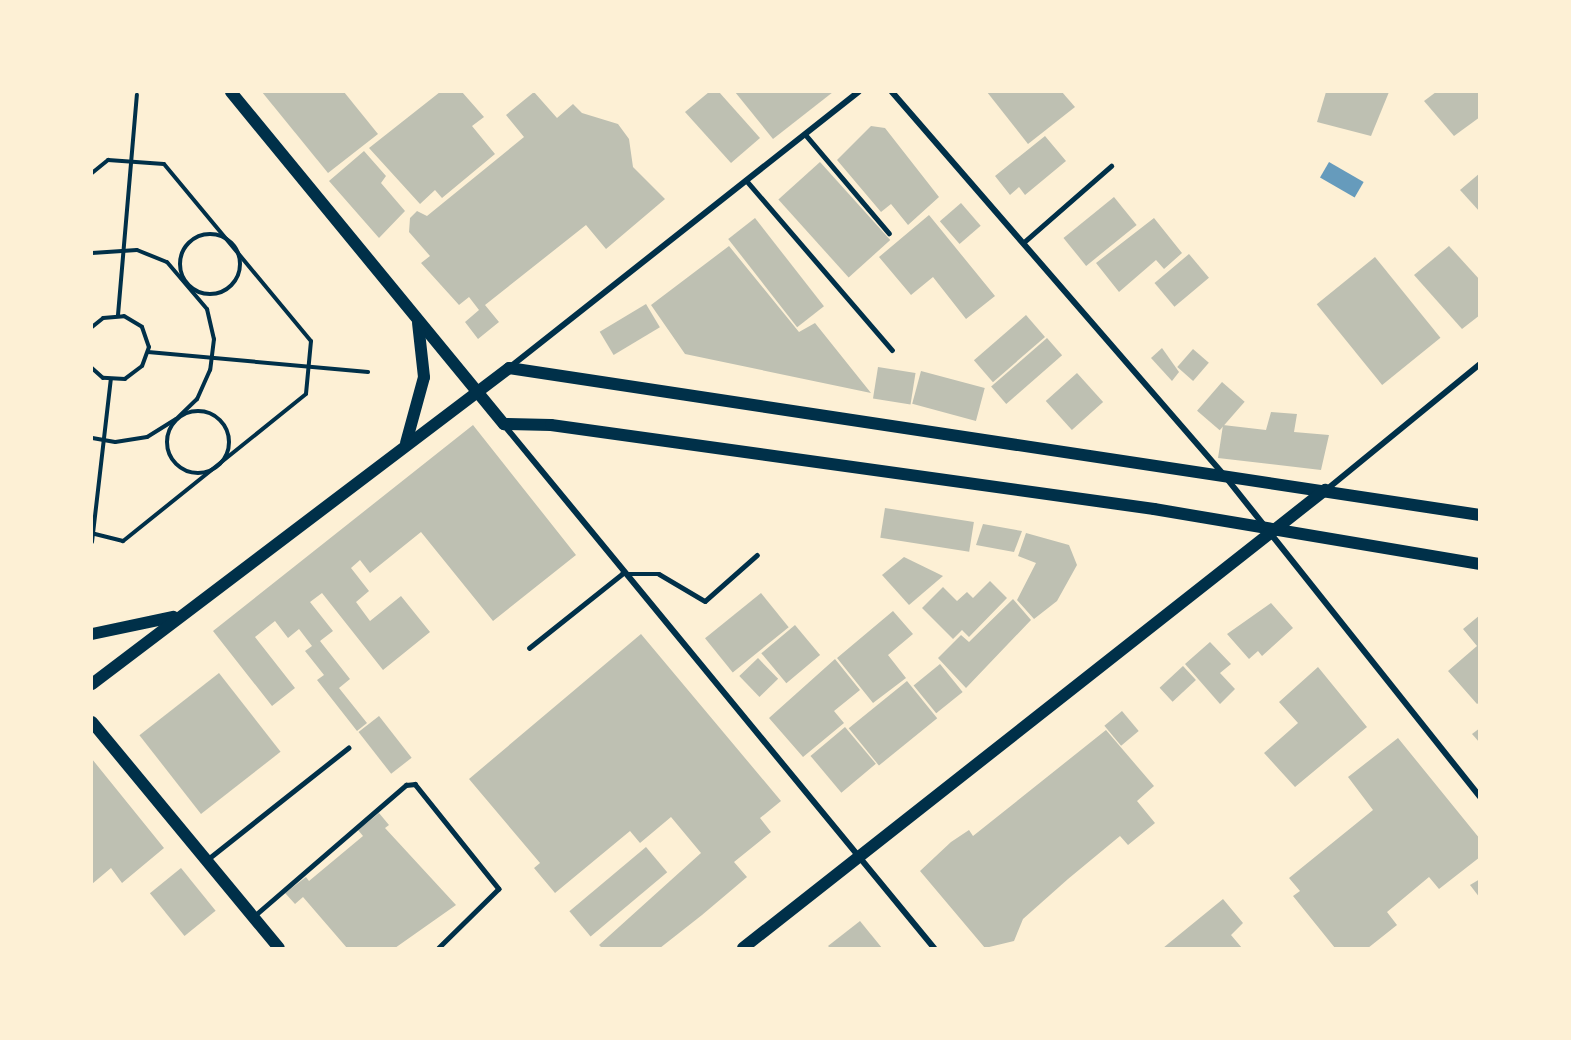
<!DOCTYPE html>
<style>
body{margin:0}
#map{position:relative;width:1571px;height:1040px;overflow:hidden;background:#fdf0d5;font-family:"Roboto Condensed",sans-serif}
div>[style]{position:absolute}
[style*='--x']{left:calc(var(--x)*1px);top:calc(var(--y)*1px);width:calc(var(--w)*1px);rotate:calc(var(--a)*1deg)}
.water>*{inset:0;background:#669bbc;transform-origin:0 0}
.building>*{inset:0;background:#bec0b2;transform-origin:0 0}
.path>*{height:4px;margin:-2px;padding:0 2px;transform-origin:2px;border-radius:2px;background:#003049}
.path>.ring{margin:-2px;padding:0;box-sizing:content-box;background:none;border:4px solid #003049;border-radius:50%}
.service>*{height:4.5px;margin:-2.25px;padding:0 2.25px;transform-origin:2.25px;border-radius:2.25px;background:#003049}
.minor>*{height:6px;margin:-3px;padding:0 3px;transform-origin:3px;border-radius:3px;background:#003049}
.secondary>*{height:12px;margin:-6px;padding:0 6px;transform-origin:6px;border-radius:6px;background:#003049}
span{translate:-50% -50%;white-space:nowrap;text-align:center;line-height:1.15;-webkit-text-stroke:6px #fdf0d5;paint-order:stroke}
.frame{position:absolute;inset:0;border:93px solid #fdf0d5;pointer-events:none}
</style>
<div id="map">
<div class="water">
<i style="left:1329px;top:162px;width:40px;height:18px;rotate:30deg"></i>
</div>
<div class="building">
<i style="clip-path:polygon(262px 92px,344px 92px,378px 134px,328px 173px)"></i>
<i style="clip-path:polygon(440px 92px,462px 92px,484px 117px,472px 126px,495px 154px,442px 198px,435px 190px,420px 204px,369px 148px)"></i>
<i style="clip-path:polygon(534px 92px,557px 118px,573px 104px,582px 113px,618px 124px,629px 139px,633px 167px,665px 199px,606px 249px,586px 225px,485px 305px,499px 322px,478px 339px,465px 322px,479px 310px,469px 297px,459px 305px,421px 263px,430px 256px,409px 232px,410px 218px,417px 211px,427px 216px,524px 137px,506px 115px)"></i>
<i style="clip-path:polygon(709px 92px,719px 92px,760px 138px,731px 163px,685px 112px)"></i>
<i style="clip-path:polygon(735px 92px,833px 92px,773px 139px)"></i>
<i style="clip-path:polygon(987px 92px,1062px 92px,1075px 107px,1028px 144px)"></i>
<i style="clip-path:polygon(1326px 92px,1389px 92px,1371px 136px,1317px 122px)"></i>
<i style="clip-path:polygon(1436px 92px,1480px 92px,1480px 117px,1454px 136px,1424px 101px)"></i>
<i style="clip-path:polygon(871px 126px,885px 128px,939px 197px,908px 225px,891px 204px,881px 212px,837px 160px)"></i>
<i style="clip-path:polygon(1045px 136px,1066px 161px,1025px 195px,1019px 187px,1010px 195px,995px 176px)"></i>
<i style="clip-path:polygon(364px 151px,386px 176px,381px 183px,405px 211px,379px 238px,329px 181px)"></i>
<i style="left:820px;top:162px;width:105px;height:56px;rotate:48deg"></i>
<i style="clip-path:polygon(1480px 173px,1480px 212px,1460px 190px)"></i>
<i style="left:1114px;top:197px;width:36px;height:65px;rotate:51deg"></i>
<i style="left:961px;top:203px;width:30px;height:28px;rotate:49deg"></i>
<i style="clip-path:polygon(929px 215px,995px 296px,966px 319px,933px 277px,911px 295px,879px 257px)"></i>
<i style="left:755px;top:218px;width:112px;height:34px;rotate:52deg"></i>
<i style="clip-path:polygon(1154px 218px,1182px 253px,1164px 269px,1156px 260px,1119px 292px,1096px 263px)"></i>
<i style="clip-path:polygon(729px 246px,799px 332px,815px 323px,871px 393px,685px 354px,651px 305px)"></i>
<i style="clip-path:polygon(1449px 246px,1480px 280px,1480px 315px,1462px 329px,1414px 275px)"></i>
<i style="left:1189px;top:254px;width:31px;height:45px;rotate:50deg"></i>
<i style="left:1375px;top:257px;width:104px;height:75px;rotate:51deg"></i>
<i style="left:646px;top:304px;width:27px;height:54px;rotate:59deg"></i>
<i style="left:1026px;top:315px;width:29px;height:69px;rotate:49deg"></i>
<i style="left:1047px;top:338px;width:23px;height:74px;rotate:49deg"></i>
<i style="clip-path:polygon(1162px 348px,1179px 372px,1172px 381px,1151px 358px)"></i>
<i style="left:1193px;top:349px;width:21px;height:24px;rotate:41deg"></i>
<i style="left:878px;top:367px;width:38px;height:32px;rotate:9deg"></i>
<i style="left:921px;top:371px;width:66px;height:34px;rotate:15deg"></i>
<i style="left:1077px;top:373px;width:39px;height:42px;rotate:48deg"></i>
<i style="left:1222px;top:382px;width:30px;height:38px;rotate:41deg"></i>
<i style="clip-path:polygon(1271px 412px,1297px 414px,1294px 432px,1329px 435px,1321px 470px,1218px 458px,1223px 425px,1266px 430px)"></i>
<i style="clip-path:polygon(473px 425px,576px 555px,493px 621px,421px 532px,370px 573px,360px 560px,351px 568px,369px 591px,356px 602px,370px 621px,401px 596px,430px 632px,383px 670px,322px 593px,310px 602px,333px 631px,320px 641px,350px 679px,339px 688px,367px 723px,357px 731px,317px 680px,324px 675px,305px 651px,312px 646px,299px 629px,288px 638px,275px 621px,255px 637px,295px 688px,272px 706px,213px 631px)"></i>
<i style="left:885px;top:508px;width:90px;height:30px;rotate:9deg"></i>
<i style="clip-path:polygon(983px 524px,1022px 531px,1014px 552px,976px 545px)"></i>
<i style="clip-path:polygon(1026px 533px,1069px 545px,1077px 565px,1057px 601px,1034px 619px,1017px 600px,1036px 563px,1018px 556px)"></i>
<i style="clip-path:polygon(904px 557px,943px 576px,909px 605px,882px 575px)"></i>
<i style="clip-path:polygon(990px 581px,1007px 598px,969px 637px,962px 630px,953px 639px,922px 608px,943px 587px,957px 601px,967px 592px,973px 598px)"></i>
<i style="left:761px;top:593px;width:44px;height:72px;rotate:51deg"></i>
<i style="clip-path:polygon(1013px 599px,1031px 620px,966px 688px,938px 658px,961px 635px,969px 642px)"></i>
<i style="clip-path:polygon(1271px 603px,1293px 628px,1262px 656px,1258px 651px,1249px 659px,1227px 634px)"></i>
<i style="clip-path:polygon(893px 611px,913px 634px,888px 655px,906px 678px,873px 703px,837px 658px)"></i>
<i style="clip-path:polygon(1480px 615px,1480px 702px,1477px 704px,1448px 671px,1477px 646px,1463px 629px)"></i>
<i style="left:795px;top:625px;width:39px;height:44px;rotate:50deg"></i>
<i style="clip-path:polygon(641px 634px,781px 801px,760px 818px,771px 832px,734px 862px,747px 877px,702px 915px,660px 948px,602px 948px,599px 945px,701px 853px,671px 817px,640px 843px,630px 831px,555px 893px,534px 868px,540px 863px,469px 779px)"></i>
<i style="clip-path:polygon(1210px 642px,1231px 664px,1220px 673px,1235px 689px,1220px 704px,1185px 664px)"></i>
<i style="left:758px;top:658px;width:29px;height:26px;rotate:46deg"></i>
<i style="clip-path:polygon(835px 659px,860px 690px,834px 711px,844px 723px,803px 757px,769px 718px)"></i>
<i style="left:940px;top:664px;width:36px;height:34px;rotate:51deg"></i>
<i style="left:1183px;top:666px;width:19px;height:32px;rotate:47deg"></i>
<i style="clip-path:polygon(1318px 667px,1367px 727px,1295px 787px,1264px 753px,1298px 723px,1279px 702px)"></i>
<i style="left:219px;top:673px;width:100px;height:101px;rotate:52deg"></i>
<i style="left:907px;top:681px;width:48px;height:75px;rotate:51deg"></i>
<i style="left:1122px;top:711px;width:26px;height:23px;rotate:50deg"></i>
<i style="left:379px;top:716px;width:53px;height:26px;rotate:52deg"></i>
<i style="left:845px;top:727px;width:48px;height:45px;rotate:50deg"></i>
<i style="clip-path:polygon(1480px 728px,1480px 743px,1472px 734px)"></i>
<i style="clip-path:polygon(1106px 730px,1154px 786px,1137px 801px,1155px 823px,1128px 845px,1120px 836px,1068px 879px,1023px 919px,1014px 941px,985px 948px,920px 871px,951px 842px,969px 830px,973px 836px)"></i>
<i style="clip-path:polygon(1398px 738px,1480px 839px,1480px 857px,1439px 889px,1429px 877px,1387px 912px,1397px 925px,1368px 948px,1335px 948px,1293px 896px,1300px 891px,1289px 878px,1373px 810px,1348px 777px)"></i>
<i style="clip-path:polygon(92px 759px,164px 848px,122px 883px,111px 868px,92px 884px)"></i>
<i style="clip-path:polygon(379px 813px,389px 825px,385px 828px,456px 905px,395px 948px,347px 948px,303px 897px,295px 904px,285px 893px,306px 877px,309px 881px,363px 836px,358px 830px)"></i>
<i style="left:646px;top:847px;width:33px;height:100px;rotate:50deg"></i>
<i style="left:181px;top:868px;width:55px;height:40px;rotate:51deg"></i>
<i style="clip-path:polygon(1480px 879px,1480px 898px,1470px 885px)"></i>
<i style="clip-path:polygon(1223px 899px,1243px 923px,1231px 935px,1242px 948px,1163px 948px)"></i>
<i style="clip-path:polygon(860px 921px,882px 948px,830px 948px,828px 946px)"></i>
</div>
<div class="path">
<i style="--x:92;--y:173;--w:21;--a:-39"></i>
<i style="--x:108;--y:160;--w:56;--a:4.1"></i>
<i style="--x:164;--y:164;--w:230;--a:50.3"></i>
<i style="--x:311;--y:341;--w:53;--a:95.4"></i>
<i style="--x:306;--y:394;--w:235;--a:141.2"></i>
<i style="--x:123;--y:541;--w:32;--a:-166"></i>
<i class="ring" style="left:180px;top:234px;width:56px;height:56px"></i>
<i style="--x:92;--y:253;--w:45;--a:-3.8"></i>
<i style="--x:137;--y:250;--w:32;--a:22"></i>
<i style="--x:167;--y:262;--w:62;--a:49.6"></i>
<i style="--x:207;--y:309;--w:31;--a:77"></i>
<i style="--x:214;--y:339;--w:31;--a:97"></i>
<i style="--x:210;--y:370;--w:32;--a:114"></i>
<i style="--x:197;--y:399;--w:29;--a:136"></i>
<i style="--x:176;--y:419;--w:34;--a:148"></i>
<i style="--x:147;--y:437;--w:32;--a:171"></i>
<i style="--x:115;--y:442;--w:23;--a:-170"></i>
<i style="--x:118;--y:315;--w:221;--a:-85.1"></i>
<i style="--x:92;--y:327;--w:14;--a:-39"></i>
<i style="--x:103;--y:318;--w:21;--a:-5"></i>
<i style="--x:124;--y:316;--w:21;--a:31"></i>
<i style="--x:142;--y:327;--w:21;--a:71"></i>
<i style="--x:149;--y:347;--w:20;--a:110"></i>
<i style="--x:142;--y:366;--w:21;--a:143"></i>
<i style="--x:125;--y:379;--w:22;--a:-177"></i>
<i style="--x:103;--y:378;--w:15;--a:-138"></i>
<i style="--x:148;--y:352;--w:221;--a:5.2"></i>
<i class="ring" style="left:167px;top:411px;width:58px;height:58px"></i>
<i style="--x:92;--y:542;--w:164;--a:-83.4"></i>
</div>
<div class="service">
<i style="--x:805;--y:134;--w:130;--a:49.7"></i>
<i style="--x:746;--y:180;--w:224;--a:49.3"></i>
<i style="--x:1023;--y:243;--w:117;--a:-41.2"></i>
<i style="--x:529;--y:648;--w:119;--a:-38.5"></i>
<i style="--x:622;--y:574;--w:37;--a:0"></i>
<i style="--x:659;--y:574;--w:53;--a:30.4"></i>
<i style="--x:705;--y:601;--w:69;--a:-41.5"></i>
<i style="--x:208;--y:859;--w:179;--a:-38.4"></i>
<i style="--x:253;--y:917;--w:202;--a:-40.8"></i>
<i style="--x:406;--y:785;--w:9;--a:-6"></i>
<i style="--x:415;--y:784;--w:134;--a:51.3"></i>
<i style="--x:499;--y:889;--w:84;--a:135.5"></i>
</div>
<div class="minor">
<i style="--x:892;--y:92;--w:507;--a:49.08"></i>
<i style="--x:1224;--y:475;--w:411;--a:51.5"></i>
<i style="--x:510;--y:367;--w:444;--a:-38.3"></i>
<i style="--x:504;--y:425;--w:677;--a:50.57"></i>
<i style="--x:1326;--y:490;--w:199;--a:-39.3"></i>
</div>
<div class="secondary">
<i style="--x:231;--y:92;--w:430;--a:50.6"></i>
<i style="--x:504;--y:424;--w:47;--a:1.2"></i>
<i style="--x:551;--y:425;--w:609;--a:7.93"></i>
<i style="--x:1154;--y:509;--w:331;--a:9.6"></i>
<i style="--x:406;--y:443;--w:68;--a:-74.7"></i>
<i style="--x:424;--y:377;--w:54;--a:-96.3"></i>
<i style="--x:92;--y:634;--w:83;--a:-11.9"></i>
<i style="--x:92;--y:684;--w:523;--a:-37.15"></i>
<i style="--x:509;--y:368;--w:982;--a:8.61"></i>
<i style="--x:92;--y:722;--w:293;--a:50.4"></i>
<i style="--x:743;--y:948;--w:741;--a:-38.2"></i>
</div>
<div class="frame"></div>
</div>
